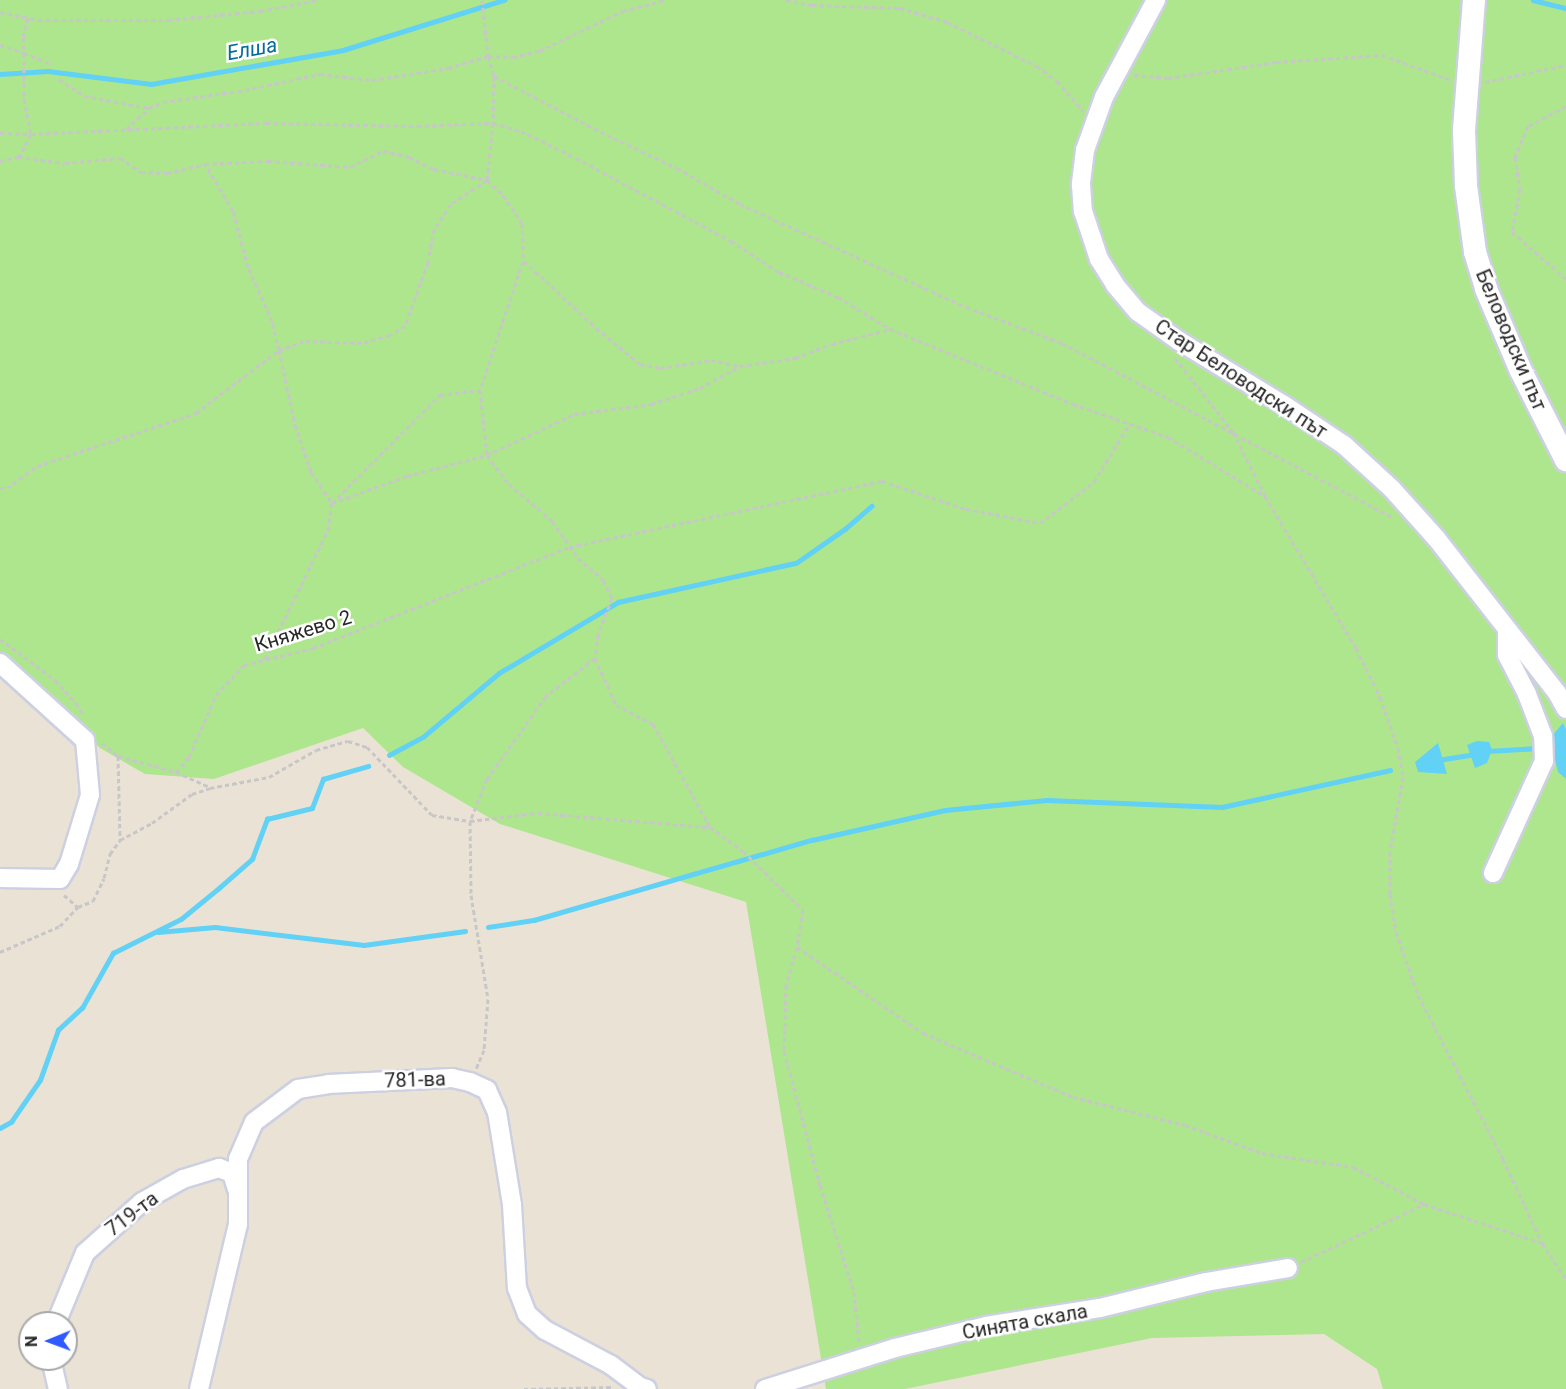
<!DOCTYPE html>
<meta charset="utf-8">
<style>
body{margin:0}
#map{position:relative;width:1566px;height:1389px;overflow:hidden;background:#ebe2d6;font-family:Roboto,sans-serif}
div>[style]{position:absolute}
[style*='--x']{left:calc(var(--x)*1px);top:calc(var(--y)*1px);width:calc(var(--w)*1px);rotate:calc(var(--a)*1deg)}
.green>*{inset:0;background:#aee68e}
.water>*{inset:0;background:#61d1f5}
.stream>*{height:4.5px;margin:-2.25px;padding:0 2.25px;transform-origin:2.25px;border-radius:2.25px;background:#61d1f5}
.path>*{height:3px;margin-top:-1.5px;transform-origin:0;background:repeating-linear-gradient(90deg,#c7c7c7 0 4.5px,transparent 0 7.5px)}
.roads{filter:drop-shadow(2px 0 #ccd0e1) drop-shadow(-2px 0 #ccd0e1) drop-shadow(0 2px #ccd0e1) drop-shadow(0 -2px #ccd0e1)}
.minor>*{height:18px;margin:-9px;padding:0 9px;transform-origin:9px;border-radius:9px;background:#fff}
.tertiary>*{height:22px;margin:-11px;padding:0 11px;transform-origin:11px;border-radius:11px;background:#fff}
span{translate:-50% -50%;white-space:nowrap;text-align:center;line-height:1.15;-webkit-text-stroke:5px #fff;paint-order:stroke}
.street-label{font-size:20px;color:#272727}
.water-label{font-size:21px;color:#056b9c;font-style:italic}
.north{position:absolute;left:18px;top:1311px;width:60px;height:60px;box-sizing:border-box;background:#fff;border:2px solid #a9a9a9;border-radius:50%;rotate:269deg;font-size:16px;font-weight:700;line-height:24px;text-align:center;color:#272727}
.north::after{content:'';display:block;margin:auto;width:21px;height:27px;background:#2f5aff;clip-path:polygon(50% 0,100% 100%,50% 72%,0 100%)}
</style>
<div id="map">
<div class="green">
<i style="clip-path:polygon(0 0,1566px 0,1566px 1389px,1383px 1389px,1377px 1369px,1324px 1334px,1152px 1338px,905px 1389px,826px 1389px,746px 902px,500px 824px,403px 767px,363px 728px,214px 779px,145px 774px,100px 748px,0 652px)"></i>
</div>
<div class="water">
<i style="clip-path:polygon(1563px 723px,1566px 729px,1566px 779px,1558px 772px,1552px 747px,1552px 736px)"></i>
<i style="clip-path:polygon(1477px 741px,1489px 742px,1492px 750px,1487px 763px,1475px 768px,1467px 745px)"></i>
<i style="clip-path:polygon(1438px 743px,1447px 774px,1418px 772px,1415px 762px)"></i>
</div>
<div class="stream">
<i style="--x:1533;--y:0;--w:34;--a:14"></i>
<i style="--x:0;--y:74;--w:48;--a:-3.6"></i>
<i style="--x:48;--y:71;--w:104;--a:7.2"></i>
<i style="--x:151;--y:84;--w:195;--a:-10"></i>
<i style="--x:343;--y:50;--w:169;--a:-17.3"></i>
<i style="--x:1488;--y:751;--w:51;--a:-3.4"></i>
<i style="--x:389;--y:755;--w:38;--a:-28"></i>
<i style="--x:423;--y:737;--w:99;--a:-40.1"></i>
<i style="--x:499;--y:673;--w:139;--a:-30.8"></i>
<i style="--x:618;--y:602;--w:182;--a:-12.4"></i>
<i style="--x:796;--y:563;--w:60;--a:-34.8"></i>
<i style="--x:845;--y:529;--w:35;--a:-41"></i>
<i style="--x:1438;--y:760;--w:36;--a:-9"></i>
<i style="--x:488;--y:927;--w:47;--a:-8.7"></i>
<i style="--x:534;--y:920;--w:289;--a:-16.1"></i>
<i style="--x:812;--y:840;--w:136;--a:-12.7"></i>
<i style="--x:945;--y:810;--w:102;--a:-5.6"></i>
<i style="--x:1047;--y:800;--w:175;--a:2.3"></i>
<i style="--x:1222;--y:807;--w:172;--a:-12.4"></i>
<i style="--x:158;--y:932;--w:57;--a:-5"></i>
<i style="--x:215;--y:927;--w:150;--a:6.9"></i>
<i style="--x:364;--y:945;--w:102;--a:-7.9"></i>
<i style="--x:0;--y:1128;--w:13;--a:-29"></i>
<i style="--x:11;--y:1122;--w:51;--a:-55.4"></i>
<i style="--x:40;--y:1080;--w:53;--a:-70.2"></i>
<i style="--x:58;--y:1030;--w:33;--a:-43"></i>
<i style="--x:82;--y:1008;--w:63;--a:-60.6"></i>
<i style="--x:113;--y:953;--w:76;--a:-26.6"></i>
<i style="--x:181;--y:919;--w:49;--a:-39.2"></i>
<i style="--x:219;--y:888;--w:44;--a:-41.3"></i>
<i style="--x:252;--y:859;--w:43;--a:-69.4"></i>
<i style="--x:267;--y:819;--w:46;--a:-13.7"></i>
<i style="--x:312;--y:808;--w:31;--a:-69"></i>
<i style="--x:323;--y:779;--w:47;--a:-16.1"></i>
</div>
<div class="path">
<i style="--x:482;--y:0;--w:56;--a:83.9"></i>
<i style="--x:488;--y:56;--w:21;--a:73"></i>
<i style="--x:494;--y:76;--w:47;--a:91.2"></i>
<i style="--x:493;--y:123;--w:29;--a:16"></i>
<i style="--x:521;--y:131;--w:61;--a:26.1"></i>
<i style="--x:576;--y:158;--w:176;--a:28.2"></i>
<i style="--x:731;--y:241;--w:57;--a:32.9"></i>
<i style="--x:779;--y:272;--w:64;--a:23"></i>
<i style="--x:838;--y:297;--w:61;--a:31.6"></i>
<i style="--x:890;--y:329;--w:198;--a:22.3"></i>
<i style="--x:1073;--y:404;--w:101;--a:19.2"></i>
<i style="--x:1168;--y:437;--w:111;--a:31.4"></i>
<i style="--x:786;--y:0;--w:26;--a:11"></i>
<i style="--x:812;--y:5;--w:88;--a:2"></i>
<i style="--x:900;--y:8;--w:49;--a:16.6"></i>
<i style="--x:947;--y:22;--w:100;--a:26.1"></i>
<i style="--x:1037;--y:66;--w:25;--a:37"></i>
<i style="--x:1057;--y:81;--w:40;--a:49"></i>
<i style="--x:0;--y:12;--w:40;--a:12"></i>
<i style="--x:39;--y:20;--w:129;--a:0"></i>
<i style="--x:168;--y:20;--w:92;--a:-5.6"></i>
<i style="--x:260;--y:11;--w:59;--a:-10.7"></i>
<i style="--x:28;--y:18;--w:20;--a:105"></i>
<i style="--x:23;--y:37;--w:16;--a:86"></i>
<i style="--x:24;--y:53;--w:29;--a:22"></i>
<i style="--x:0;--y:45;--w:25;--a:18"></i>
<i style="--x:24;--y:53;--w:46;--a:90"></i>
<i style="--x:24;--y:99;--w:36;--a:79"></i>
<i style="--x:31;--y:134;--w:26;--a:118"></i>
<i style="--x:1134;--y:75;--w:34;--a:5"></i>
<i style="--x:1168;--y:78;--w:109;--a:-8.4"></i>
<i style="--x:1276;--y:62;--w:106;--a:-3.8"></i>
<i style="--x:1382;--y:55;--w:73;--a:19.9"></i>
<i style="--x:494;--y:76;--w:127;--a:27.6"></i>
<i style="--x:607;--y:135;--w:77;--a:25.2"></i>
<i style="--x:677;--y:168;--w:73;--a:29.7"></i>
<i style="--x:740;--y:204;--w:248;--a:24.5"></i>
<i style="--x:966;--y:307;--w:103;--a:20.6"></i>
<i style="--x:1062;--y:343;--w:375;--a:27.8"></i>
<i style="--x:59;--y:79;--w:30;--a:34"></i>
<i style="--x:84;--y:96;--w:66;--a:10.5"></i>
<i style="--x:1485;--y:82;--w:83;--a:-11.9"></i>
<i style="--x:1566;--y:106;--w:43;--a:152.2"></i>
<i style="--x:1528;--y:126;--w:34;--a:113"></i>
<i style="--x:1515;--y:157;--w:32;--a:81"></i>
<i style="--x:1520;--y:189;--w:44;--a:100.5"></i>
<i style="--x:1512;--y:232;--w:72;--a:41"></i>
<i style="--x:126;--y:129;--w:31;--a:-42"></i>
<i style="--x:149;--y:108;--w:15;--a:-23"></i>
<i style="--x:163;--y:102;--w:83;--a:-8.3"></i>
<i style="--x:245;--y:90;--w:77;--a:-12"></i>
<i style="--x:320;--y:74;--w:52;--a:6.6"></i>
<i style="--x:372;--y:80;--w:77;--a:-9"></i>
<i style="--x:448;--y:68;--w:42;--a:-16.7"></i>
<i style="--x:488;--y:56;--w:25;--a:2"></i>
<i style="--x:513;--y:57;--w:27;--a:-13"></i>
<i style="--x:539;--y:51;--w:93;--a:-25.5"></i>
<i style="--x:623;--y:11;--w:43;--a:-14.7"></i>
<i style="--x:0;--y:133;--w:31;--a:2"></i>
<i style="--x:31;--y:134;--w:235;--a:-2.7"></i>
<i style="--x:266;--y:123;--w:151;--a:1.1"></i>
<i style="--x:417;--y:126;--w:76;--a:-2.3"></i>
<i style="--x:493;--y:123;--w:57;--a:96"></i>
<i style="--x:487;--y:180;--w:43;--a:146.3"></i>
<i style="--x:451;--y:204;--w:30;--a:124"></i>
<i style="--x:434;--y:229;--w:34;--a:100"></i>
<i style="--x:428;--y:262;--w:68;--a:109.8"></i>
<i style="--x:405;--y:326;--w:17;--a:149"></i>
<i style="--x:390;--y:335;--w:29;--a:164"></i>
<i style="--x:362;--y:343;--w:58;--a:-178"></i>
<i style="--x:304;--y:341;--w:27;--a:160"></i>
<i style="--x:279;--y:350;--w:77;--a:78"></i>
<i style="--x:295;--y:425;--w:50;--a:71.2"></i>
<i style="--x:311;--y:472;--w:37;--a:56"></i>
<i style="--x:332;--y:503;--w:153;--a:-45"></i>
<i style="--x:440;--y:395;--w:40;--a:-7.1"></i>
<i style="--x:0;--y:161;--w:18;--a:-13"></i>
<i style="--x:18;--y:157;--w:47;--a:7.3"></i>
<i style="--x:65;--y:163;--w:55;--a:-5.2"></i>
<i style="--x:120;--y:158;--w:25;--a:34"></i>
<i style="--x:141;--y:172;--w:26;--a:2"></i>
<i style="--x:167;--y:173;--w:39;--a:-13"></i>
<i style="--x:205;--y:164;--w:63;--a:-2.7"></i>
<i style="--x:268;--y:161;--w:82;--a:4.2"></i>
<i style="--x:350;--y:167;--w:37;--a:-26"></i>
<i style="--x:383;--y:151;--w:27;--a:13"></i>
<i style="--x:409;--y:157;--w:28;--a:26"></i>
<i style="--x:434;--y:169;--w:54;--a:11.7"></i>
<i style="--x:487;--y:180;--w:22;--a:43"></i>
<i style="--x:503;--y:195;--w:34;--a:56"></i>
<i style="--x:522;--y:223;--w:38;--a:88"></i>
<i style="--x:523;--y:261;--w:136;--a:108.4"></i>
<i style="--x:480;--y:390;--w:65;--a:83.9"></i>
<i style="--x:487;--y:455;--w:36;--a:53"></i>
<i style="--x:509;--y:484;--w:57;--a:40.7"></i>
<i style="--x:552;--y:521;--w:45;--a:54.9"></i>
<i style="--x:578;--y:558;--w:33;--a:41"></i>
<i style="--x:603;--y:580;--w:20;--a:63"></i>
<i style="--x:612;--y:598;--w:39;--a:111"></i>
<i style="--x:598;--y:634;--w:24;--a:97"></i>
<i style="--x:595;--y:658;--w:62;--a:142.2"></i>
<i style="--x:546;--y:696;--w:102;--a:125.4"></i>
<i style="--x:487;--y:779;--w:45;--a:112"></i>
<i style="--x:470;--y:821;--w:68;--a:-6.7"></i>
<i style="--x:538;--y:813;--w:173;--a:4.7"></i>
<i style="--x:710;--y:827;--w:41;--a:36"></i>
<i style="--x:743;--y:851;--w:84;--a:44.5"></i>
<i style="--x:803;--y:910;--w:37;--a:99"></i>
<i style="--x:797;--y:947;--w:40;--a:106"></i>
<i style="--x:786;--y:985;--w:66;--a:91.7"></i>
<i style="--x:784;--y:1051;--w:139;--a:75"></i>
<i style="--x:820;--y:1185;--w:112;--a:72.4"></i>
<i style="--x:854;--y:1292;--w:51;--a:84.4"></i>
<i style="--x:524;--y:261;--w:98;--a:42.9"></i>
<i style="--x:596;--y:328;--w:57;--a:39.3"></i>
<i style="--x:640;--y:364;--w:20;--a:11"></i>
<i style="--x:660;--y:368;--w:52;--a:-8.9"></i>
<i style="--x:711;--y:360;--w:30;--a:12"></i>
<i style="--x:740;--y:366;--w:56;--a:-8.3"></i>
<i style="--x:795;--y:358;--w:40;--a:-21"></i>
<i style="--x:832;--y:344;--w:60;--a:-14.5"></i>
<i style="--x:1175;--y:358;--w:94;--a:51.9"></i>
<i style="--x:1233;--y:432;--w:72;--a:63.4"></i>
<i style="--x:1265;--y:496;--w:177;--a:59.1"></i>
<i style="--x:1356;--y:648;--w:55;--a:63.9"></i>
<i style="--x:1380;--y:697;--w:54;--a:70.6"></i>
<i style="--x:1398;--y:748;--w:29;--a:80"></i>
<i style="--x:1403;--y:777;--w:76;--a:99.8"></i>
<i style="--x:1390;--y:852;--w:42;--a:90"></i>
<i style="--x:1390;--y:894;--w:38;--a:81"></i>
<i style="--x:1396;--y:932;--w:67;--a:70.8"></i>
<i style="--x:1418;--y:995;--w:185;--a:62.6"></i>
<i style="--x:1503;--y:1159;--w:93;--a:65.1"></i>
<i style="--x:1542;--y:1243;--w:43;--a:56.3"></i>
<i style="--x:0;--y:488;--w:7;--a:0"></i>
<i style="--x:7;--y:488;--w:37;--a:-36"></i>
<i style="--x:37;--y:466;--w:168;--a:-18.4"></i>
<i style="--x:196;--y:413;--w:104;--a:-37.2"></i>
<i style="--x:279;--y:350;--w:30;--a:-104"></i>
<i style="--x:272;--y:321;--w:59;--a:-114"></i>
<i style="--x:248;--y:267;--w:58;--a:-105"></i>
<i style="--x:233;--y:211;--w:55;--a:-120.8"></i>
<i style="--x:0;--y:639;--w:69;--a:36.7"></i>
<i style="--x:55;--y:680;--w:31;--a:48"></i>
<i style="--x:76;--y:703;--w:12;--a:59"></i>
<i style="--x:595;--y:658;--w:51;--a:65.9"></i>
<i style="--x:616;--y:705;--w:42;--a:27.2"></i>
<i style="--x:653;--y:724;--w:118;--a:61"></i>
<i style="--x:265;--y:659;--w:144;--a:-64"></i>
<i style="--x:328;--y:530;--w:27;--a:-82"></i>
<i style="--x:332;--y:503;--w:80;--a:-19.8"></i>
<i style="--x:407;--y:476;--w:83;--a:-14.7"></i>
<i style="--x:487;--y:455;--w:96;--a:-25.2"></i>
<i style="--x:574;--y:414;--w:78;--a:-7.4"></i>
<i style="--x:651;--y:404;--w:52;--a:-18.1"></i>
<i style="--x:700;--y:388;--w:46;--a:-28.8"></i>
<i style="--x:102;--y:743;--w:21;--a:39"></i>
<i style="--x:118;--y:756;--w:60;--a:15.4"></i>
<i style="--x:176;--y:772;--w:36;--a:24"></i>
<i style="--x:118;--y:756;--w:84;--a:88.6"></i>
<i style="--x:176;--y:772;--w:20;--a:-49"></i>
<i style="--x:189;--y:757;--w:68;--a:-66.5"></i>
<i style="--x:216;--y:695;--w:41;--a:-47"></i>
<i style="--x:244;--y:665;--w:71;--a:-13.8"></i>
<i style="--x:313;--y:648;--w:275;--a:-21.5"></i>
<i style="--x:569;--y:547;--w:320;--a:-11.9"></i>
<i style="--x:882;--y:481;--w:89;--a:18.4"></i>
<i style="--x:966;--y:509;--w:75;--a:10.7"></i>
<i style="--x:1040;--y:523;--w:68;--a:-37.2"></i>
<i style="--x:1094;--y:482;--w:69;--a:-58.6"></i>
<i style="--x:64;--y:895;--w:18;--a:41"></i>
<i style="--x:78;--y:907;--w:16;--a:-22"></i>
<i style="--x:93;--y:901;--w:25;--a:-64"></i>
<i style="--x:104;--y:878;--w:25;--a:-76"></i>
<i style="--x:110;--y:854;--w:17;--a:-54"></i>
<i style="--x:120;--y:840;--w:36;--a:-28"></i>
<i style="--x:152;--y:823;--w:49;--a:-35.9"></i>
<i style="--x:192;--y:794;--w:19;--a:-18"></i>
<i style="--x:210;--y:788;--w:60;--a:-10.6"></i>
<i style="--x:269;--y:777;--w:54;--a:-29.9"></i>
<i style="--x:316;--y:750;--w:33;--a:-16"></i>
<i style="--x:348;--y:741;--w:20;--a:18"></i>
<i style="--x:367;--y:747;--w:94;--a:46.3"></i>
<i style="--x:432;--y:815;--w:38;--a:9"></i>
<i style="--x:470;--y:821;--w:74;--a:89.2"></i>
<i style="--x:471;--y:895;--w:105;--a:80.7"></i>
<i style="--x:488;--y:999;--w:51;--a:94.5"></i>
<i style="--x:484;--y:1050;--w:21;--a:113"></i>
<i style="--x:797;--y:947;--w:153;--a:34.3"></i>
<i style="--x:923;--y:1033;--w:163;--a:23.1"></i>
<i style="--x:1073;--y:1097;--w:115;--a:14"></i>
<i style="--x:1185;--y:1125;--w:82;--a:20"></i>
<i style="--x:1262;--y:1153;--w:92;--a:8.7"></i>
<i style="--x:1353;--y:1167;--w:80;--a:27.5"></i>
<i style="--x:1424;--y:1204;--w:124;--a:18.3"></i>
<i style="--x:0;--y:952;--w:65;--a:-23.4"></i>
<i style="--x:60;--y:926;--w:26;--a:-47"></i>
<i style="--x:1301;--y:1262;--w:136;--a:-25.2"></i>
<i style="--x:524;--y:1389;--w:90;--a:-1.3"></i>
</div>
<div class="roads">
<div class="minor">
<i style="--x:1156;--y:0;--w:110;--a:118.2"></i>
<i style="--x:1104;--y:97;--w:56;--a:109.7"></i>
<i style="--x:1085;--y:150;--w:35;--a:97"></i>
<i style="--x:1081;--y:185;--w:26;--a:86"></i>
<i style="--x:1083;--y:211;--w:51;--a:71.6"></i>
<i style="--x:1099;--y:259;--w:31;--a:58"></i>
<i style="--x:1115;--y:285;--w:35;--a:50"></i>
<i style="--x:1138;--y:312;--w:50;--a:35.3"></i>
<i style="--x:1179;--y:341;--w:123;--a:31.4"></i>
<i style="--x:1284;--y:405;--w:72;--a:33.7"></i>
<i style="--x:1344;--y:445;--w:65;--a:42.5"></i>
<i style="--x:1392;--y:489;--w:66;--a:48.1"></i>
<i style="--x:1436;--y:538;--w:197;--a:52"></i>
<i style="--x:1557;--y:693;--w:18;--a:61"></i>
<i style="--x:0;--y:663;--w:115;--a:42.2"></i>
<i style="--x:85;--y:740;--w:55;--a:84.8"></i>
<i style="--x:90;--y:795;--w:72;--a:106.9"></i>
<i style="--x:69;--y:864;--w:17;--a:121"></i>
<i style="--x:60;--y:879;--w:60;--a:-179"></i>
<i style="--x:1493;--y:873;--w:123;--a:-65.5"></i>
<i style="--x:1544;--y:761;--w:25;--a:-92"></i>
<i style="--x:1543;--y:736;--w:45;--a:-110.9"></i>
<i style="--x:1527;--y:694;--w:44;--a:-117.1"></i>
<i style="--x:1507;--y:655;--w:25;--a:-90"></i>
<i style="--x:56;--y:1323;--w:76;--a:-67.5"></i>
<i style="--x:85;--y:1253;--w:76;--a:-41.8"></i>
<i style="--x:142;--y:1202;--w:47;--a:-29.3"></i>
<i style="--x:183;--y:1179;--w:38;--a:-17"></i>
<i style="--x:219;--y:1168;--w:14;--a:21"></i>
<i style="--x:232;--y:1173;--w:17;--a:73"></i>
<i style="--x:51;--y:1359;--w:31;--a:77"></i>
<i style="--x:199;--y:1389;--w:170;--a:-76.7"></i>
<i style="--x:238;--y:1224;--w:65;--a:-90"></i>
<i style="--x:238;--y:1159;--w:40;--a:-66.6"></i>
<i style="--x:254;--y:1122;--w:55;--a:-36.9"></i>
<i style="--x:298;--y:1089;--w:30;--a:-9"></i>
<i style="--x:328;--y:1084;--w:124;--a:-2.8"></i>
<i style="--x:452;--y:1078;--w:18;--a:13"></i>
<i style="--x:470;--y:1082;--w:19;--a:25"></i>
<i style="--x:487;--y:1090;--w:24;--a:66"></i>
<i style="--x:497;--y:1112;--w:94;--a:80.8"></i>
<i style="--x:512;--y:1205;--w:83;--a:86.6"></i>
<i style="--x:517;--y:1288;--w:28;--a:69"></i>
<i style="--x:527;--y:1314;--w:24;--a:42"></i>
<i style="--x:545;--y:1330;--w:75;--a:27.9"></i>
<i style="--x:611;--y:1365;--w:36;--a:37"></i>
<i style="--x:640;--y:1387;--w:7;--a:16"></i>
<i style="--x:765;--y:1389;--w:136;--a:-17.5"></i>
<i style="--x:895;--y:1348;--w:94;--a:-13.6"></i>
<i style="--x:986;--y:1326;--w:115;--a:-9"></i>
<i style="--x:1100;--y:1308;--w:109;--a:-13.8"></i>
<i style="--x:1206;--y:1282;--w:83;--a:-9.7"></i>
</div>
<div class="tertiary">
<i style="--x:1474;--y:0;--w:131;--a:94.4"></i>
<i style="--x:1464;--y:131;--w:55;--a:87.9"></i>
<i style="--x:1466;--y:186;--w:67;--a:82.2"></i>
<i style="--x:1475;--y:252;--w:39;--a:73"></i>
<i style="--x:1486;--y:289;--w:89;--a:66.9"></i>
<i style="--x:1521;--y:371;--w:100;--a:63.2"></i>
</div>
</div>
<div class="street-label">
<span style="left:1511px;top:340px;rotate:67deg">Беловодски път</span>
<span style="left:1241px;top:379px;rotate:33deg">Стар Беловодски път</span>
<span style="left:303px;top:631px;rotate:-17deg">Княжево 2</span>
<span style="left:415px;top:1080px;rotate:-2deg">781-ва</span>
<span style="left:132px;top:1214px;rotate:-37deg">719-та</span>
<span style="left:1025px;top:1322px;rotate:-10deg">Синята скала</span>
</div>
<div class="water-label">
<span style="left:252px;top:49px;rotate:-10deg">Елша</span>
</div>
<div class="north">N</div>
</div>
